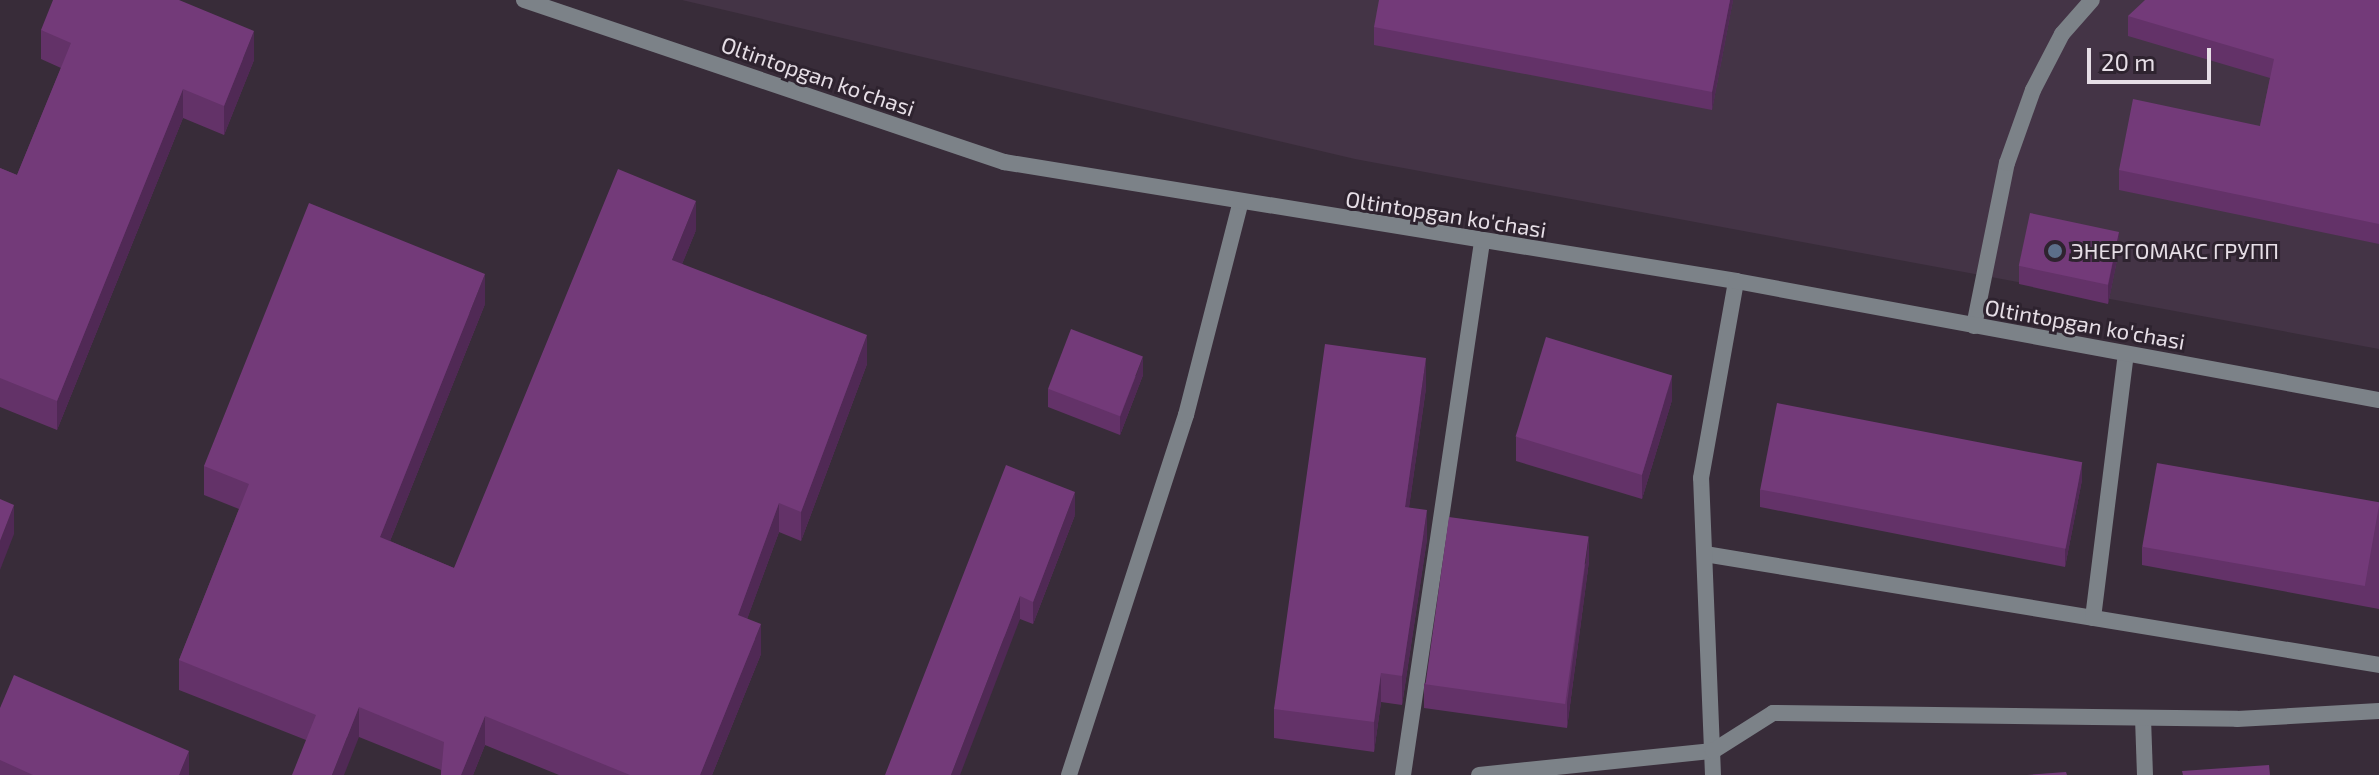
<!DOCTYPE html>
<meta charset="utf-8">
<style>
body{margin:0}
#map{position:relative;width:2379px;height:775px;overflow:hidden;background:#382c39;font-family:"Exo 2",sans-serif}
div>[style]{position:absolute}
[style*='--x']{left:calc(var(--x)*1px);top:calc(var(--y)*1px);width:calc(var(--w)*1px);rotate:calc(var(--a)*1deg)}
.built>*{inset:0;background:#443446}
.service>*{height:16px;margin:-8px;padding:0 8px;transform-origin:8px;border-radius:8px;background:#7c8288}
.minor>*{height:16px;margin:-8px;padding:0 8px;transform-origin:8px;border-radius:8px;background:#7c8288}
.tertiary>*{height:16px;margin:-8px;padding:0 8px;transform-origin:8px;border-radius:8px;background:#7c8288}
.wall>*{inset:0;background:#633268}
.shaded-wall>*{inset:0;background:#502955}
.building>*{inset:0;background:#733a79;transform-origin:0 0}
.dots>*{width:22px;height:22px;translate:-50% -50%;box-sizing:border-box;border:4px solid #2e232f;border-radius:50%}
span{translate:-50% -50%;white-space:nowrap;text-align:center;line-height:1.15;-webkit-text-stroke:6px #2e232f;paint-order:stroke}
.street-label{font-size:22px;color:#e6dee6}
.poi-label{font-size:22px;color:#e6dee6}
.left{translate:0 -50%;text-align:left}
.scale{position:absolute;left:2087px;top:48px;width:124px;height:36px;box-sizing:border-box;border:4px solid #e6dee6;border-top:0;padding-left:10px;font-size:24px;line-height:28px;white-space:nowrap;color:#e6dee6;-webkit-text-stroke:6px #2e232f;paint-order:stroke}
</style>
<div id="map">
<div class="built">
<i style="clip-path:polygon(682px 0,2379px 0,2379px 349px,1355px 159px)"></i>
</div>
<div class="service">
<i style="--x:1974;--y:326;--w:166;--a:-78.6"></i>
<i style="--x:2007;--y:163;--w:77;--a:-70.4"></i>
<i style="--x:2033;--y:90;--w:63;--a:-62.6"></i>
<i style="--x:2062;--y:34;--w:45;--a:-48.6"></i>
<i style="--x:1705;--y:554;--w:683;--a:9.35"></i>
<i style="--x:2093;--y:618;--w:266;--a:-82.9"></i>
<i style="--x:2143;--y:718;--w:57;--a:88"></i>
<i style="--x:1403;--y:775;--w:539;--a:-81.57"></i>
<i style="--x:1479;--y:775;--w:235;--a:-5.9"></i>
<i style="--x:1713;--y:775;--w:297;--a:-92.3"></i>
<i style="--x:1701;--y:478;--w:200;--a:-79.9"></i>
</div>
<div class="minor">
<i style="--x:1713;--y:751;--w:71;--a:-32.3"></i>
<i style="--x:1773;--y:713;--w:464;--a:0.7"></i>
<i style="--x:2237;--y:719;--w:142;--a:-3.2"></i>
<i style="--x:1069;--y:775;--w:379;--a:-72"></i>
<i style="--x:1186;--y:415;--w:218;--a:-75.6"></i>
</div>
<div class="tertiary">
<i style="--x:524;--y:0;--w:507;--a:18.65"></i>
<i style="--x:1004;--y:162;--w:742;--a:9.23"></i>
<i style="--x:1736;--y:281;--w:654;--a:10.49"></i>
</div>
<div class="wall">
<i style="clip-path:polygon(1733px 0,1712px 110px,1374px 45px,1374px 27px)"></i>
<i style="clip-path:polygon(2379px 0,2379px 244px,2119px 190px,2119px 170px,2260px 126px,2270px 78px,2128px 36px,2128px 16px)"></i>
<i style="clip-path:polygon(41px 30px,254px 60px,224px 135px,183px 118px,57px 430px,0 407px,0 168px,17px 175px,61px 68px,41px 59px)"></i>
<i style="clip-path:polygon(696px 230px,682px 264px,867px 364px,801px 541px,779px 532px,747px 619px,761px 654px,712px 775px,559px 775px,485px 745px,473px 775px,441px 775px,441px 770px,359px 737px,306px 740px,179px 690px,179px 660px,239px 509px,204px 495px,204px 466px,485px 304px,390px 541px,454px 568px)"></i>
<i style="clip-path:polygon(2119px 250px,2108px 304px,2019px 284px,2019px 266px)"></i>
<i style="clip-path:polygon(1143px 375px,1120px 435px,1048px 407px,1048px 389px)"></i>
<i style="clip-path:polygon(1426px 388px,1409px 507px,1427px 539px,1402px 705px,1381px 702px,1374px 752px,1274px 738px,1274px 709px)"></i>
<i style="clip-path:polygon(1672px 400px,1642px 499px,1516px 461px,1516px 437px)"></i>
<i style="clip-path:polygon(2082px 480px,2065px 567px,1760px 507px,1760px 489px)"></i>
<i style="clip-path:polygon(2379px 503px,2379px 609px,2142px 565px,2142px 547px)"></i>
<i style="clip-path:polygon(1075px 515px,1033px 624px,1020px 619px,885px 775px)"></i>
<i style="clip-path:polygon(1589px 561px,1567px 728px,1424px 708px,1424px 684px)"></i>
<i style="clip-path:polygon(0 708px,189px 775px,0 775px)"></i>
</div>
<div class="shaded-wall">
<i style="clip-path:polygon(1730px 0,1733px 0,1712px 110px,1712px 92px)"></i>
<i style="clip-path:polygon(254px 31px,254px 60px,224px 135px,224px 106px)"></i>
<i style="clip-path:polygon(183px 89px,183px 118px,57px 430px,57px 401px)"></i>
<i style="clip-path:polygon(696px 201px,696px 230px,672px 289px,672px 260px)"></i>
<i style="clip-path:polygon(2119px 232px,2119px 250px,2108px 304px,2108px 286px)"></i>
<i style="clip-path:polygon(485px 274px,485px 304px,380px 566px,380px 537px)"></i>
<i style="clip-path:polygon(867px 335px,867px 364px,801px 541px,801px 512px)"></i>
<i style="clip-path:polygon(1143px 357px,1143px 375px,1120px 435px,1120px 417px)"></i>
<i style="clip-path:polygon(1426px 358px,1426px 388px,1405px 536px,1405px 507px)"></i>
<i style="clip-path:polygon(1672px 375px,1672px 400px,1642px 499px,1642px 475px)"></i>
<i style="clip-path:polygon(2082px 463px,2082px 480px,2065px 567px,2065px 549px)"></i>
<i style="clip-path:polygon(1075px 492px,1075px 515px,1033px 624px,1033px 602px)"></i>
<i style="clip-path:polygon(779px 503px,779px 532px,738px 644px,738px 615px)"></i>
<i style="clip-path:polygon(14px 505px,14px 534px,0 570px,0 541px)"></i>
<i style="clip-path:polygon(1427px 510px,1427px 539px,1402px 705px,1402px 676px)"></i>
<i style="clip-path:polygon(1589px 536px,1589px 561px,1567px 728px,1567px 703px)"></i>
<i style="clip-path:polygon(1020px 596px,1020px 619px,960px 775px,951px 775px)"></i>
<i style="clip-path:polygon(761px 624px,761px 654px,712px 775px,700px 775px)"></i>
<i style="clip-path:polygon(1381px 673px,1381px 702px,1374px 752px,1374px 722px)"></i>
<i style="clip-path:polygon(359px 707px,359px 737px,344px 775px,332px 775px)"></i>
<i style="clip-path:polygon(485px 716px,485px 745px,473px 775px,461px 775px)"></i>
<i style="clip-path:polygon(189px 751px,189px 775px,179px 775px)"></i>
</div>
<div class="building">
<i style="clip-path:polygon(53px 0,179px 0,254px 31px,224px 106px,183px 89px,57px 401px,0 378px,0 168px,17px 175px,71px 43px,41px 30px)"></i>
<i style="clip-path:polygon(1379px 0,1730px 0,1712px 92px,1374px 27px)"></i>
<i style="clip-path:polygon(2145px 0,2379px 0,2379px 224px,2119px 170px,2133px 99px,2260px 126px,2274px 59px,2128px 16px)"></i>
<i style="clip-path:polygon(618px 169px,696px 201px,672px 260px,867px 335px,801px 512px,779px 503px,738px 615px,761px 624px,700px 775px,630px 775px,485px 716px,461px 775px,441px 775px,444px 742px,359px 707px,332px 775px,292px 775px,316px 715px,179px 660px,249px 484px,204px 466px,309px 203px,485px 274px,380px 537px,454px 568px)"></i>
<i style="left:2030px;top:213px;width:91px;height:54px;rotate:12deg"></i>
<i style="left:1071px;top:329px;width:77px;height:64px;rotate:21deg"></i>
<i style="left:1546px;top:337px;width:132px;height:104px;rotate:17deg"></i>
<i style="clip-path:polygon(1325px 344px,1426px 358px,1405px 507px,1427px 510px,1402px 676px,1381px 673px,1374px 722px,1274px 709px)"></i>
<i style="left:1777px;top:403px;width:311px;height:88px;rotate:11deg"></i>
<i style="left:2157px;top:463px;width:226px;height:85px;rotate:10deg"></i>
<i style="clip-path:polygon(1006px 465px,1075px 492px,1033px 602px,1020px 596px,951px 775px,885px 775px)"></i>
<i style="clip-path:polygon(0 499px,14px 505px,0 541px)"></i>
<i style="left:1449px;top:517px;width:141px;height:169px;rotate:8deg"></i>
<i style="clip-path:polygon(14px 675px,189px 751px,179px 775px,33px 775px,0 760px,0 708px)"></i>
<i style="clip-path:polygon(2269px 765px,2270px 775px,2183px 775px,2182px 771px)"></i>
<i style="clip-path:polygon(2066px 772px,2067px 775px,2027px 775px)"></i>
</div>
<div class="dots">
<i style="left:2055px;top:251px;background:#5c6f8a"></i>
</div>
<div class="street-label">
<span style="left:818px;top:76px;rotate:19deg">Oltintopgan ko'chasi</span>
<span style="left:1446px;top:214px;rotate:9deg">Oltintopgan ko'chasi</span>
<span style="left:2085px;top:324px;rotate:10deg">Oltintopgan ko'chasi</span>
</div>
<div class="poi-label">
<span class="left" style="left:2071px;top:251px">ЭНЕРГОМАКС ГРУПП</span>
</div>
<div class="scale">20 m</div>
</div>
